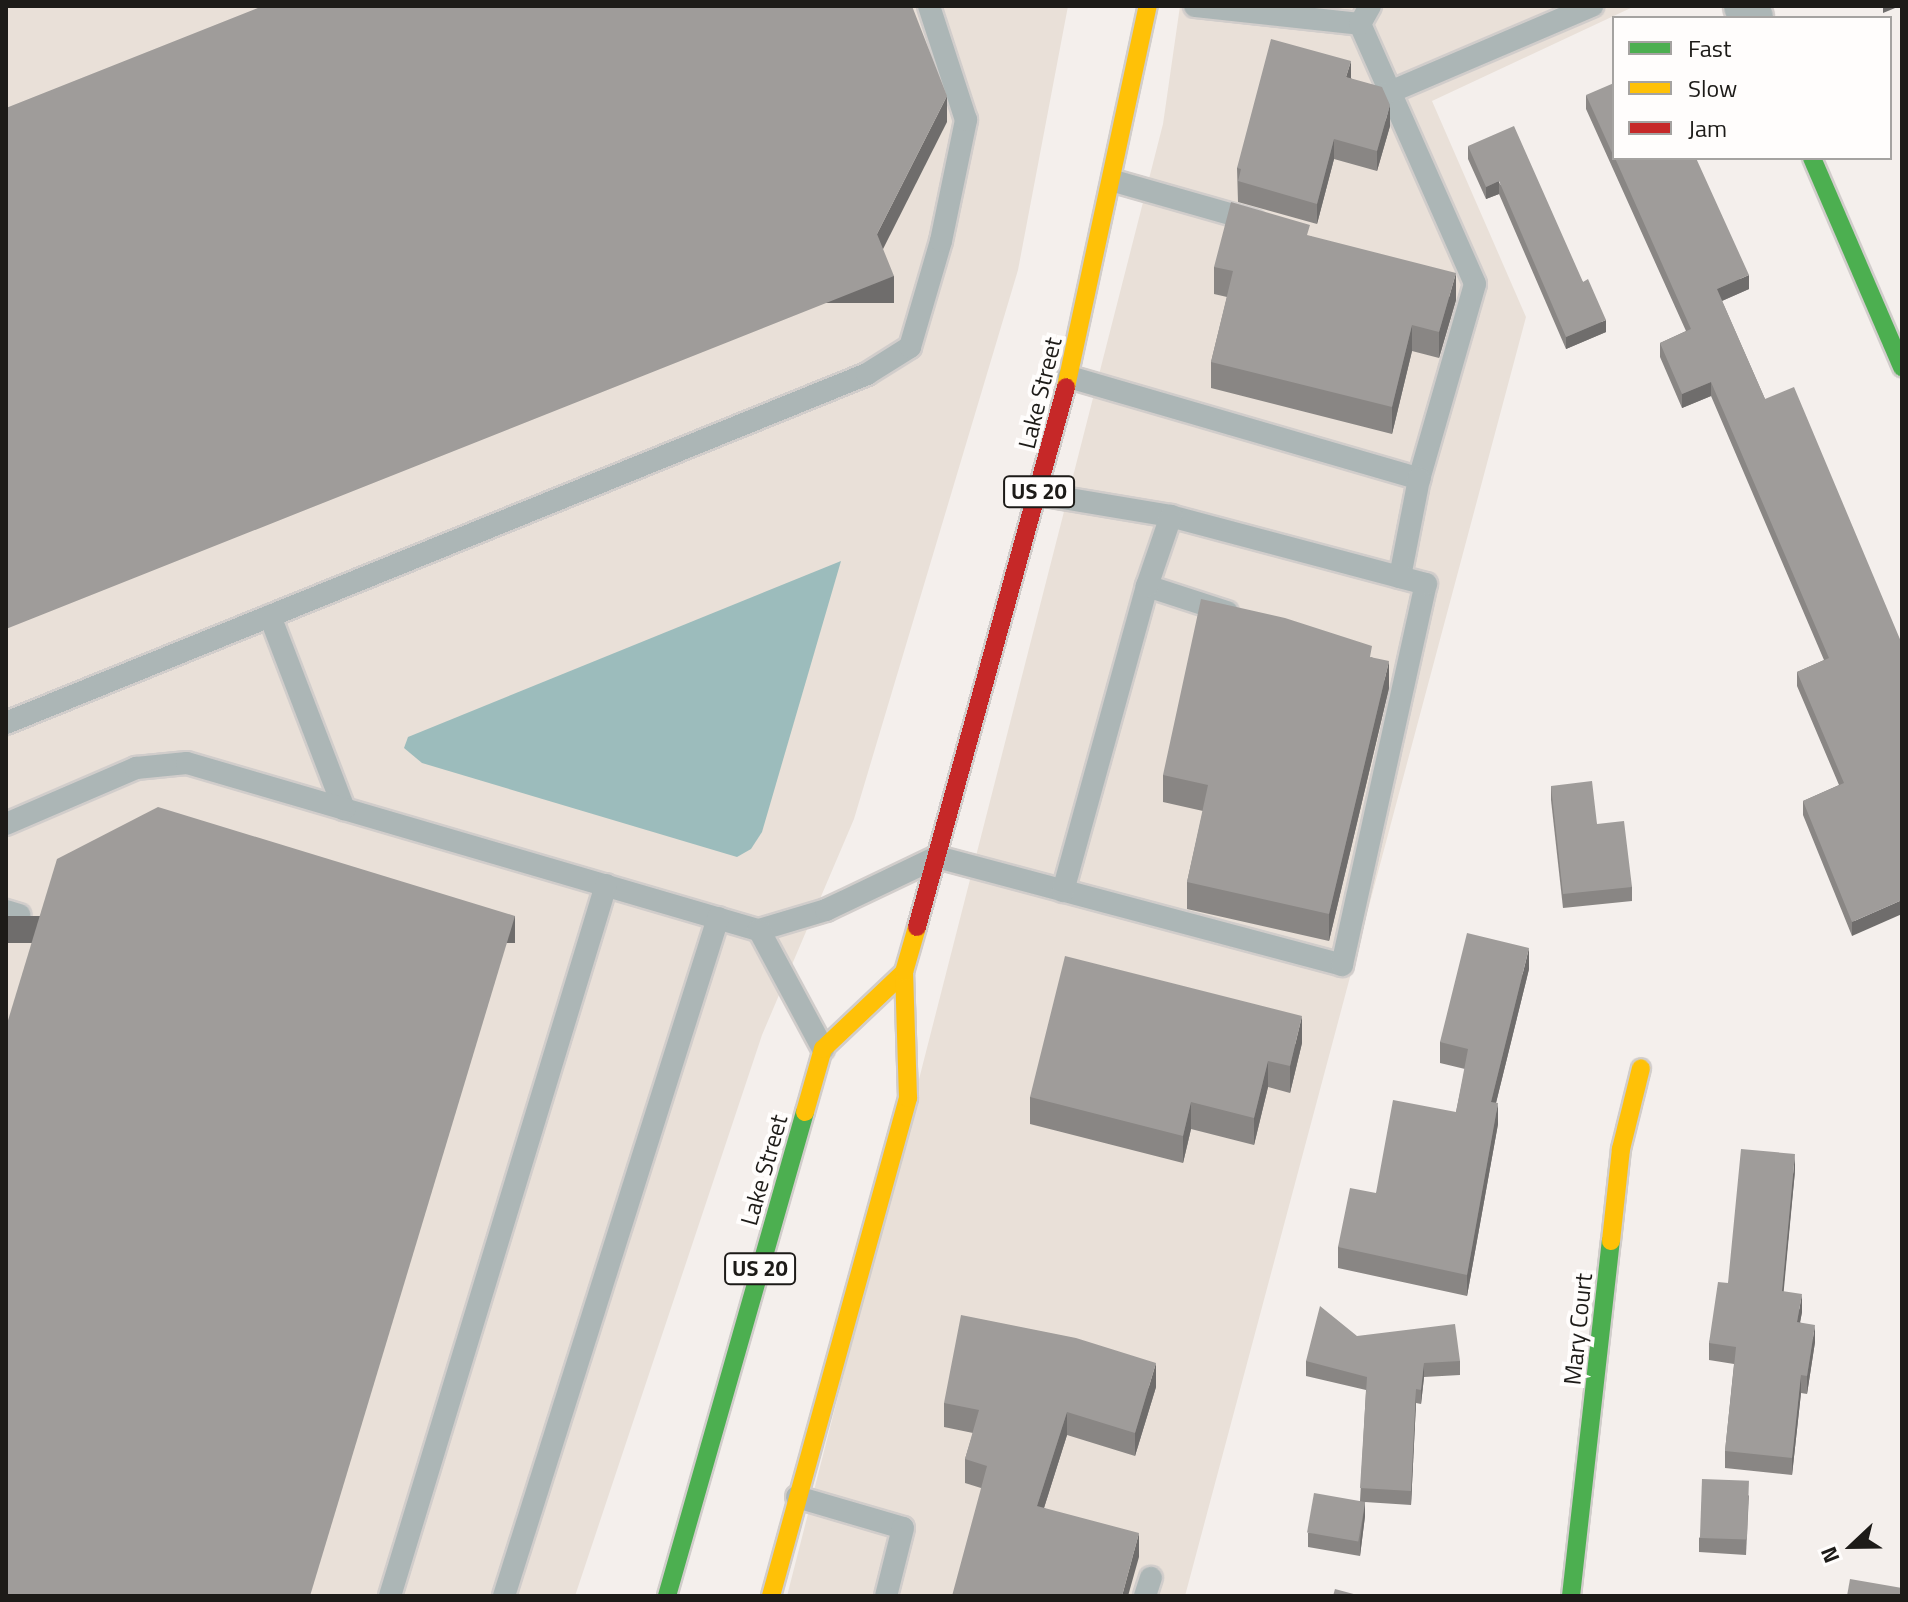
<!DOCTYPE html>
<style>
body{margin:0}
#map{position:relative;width:1908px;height:1602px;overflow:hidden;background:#f4efec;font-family:"Titillium Web",sans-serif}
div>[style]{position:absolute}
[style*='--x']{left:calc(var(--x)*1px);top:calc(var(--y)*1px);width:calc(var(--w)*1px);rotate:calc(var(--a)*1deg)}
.built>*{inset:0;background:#e9e0d8}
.water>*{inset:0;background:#9cbcbc}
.roads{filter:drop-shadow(2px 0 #d1cdcb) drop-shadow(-2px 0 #d1cdcb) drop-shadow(0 2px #d1cdcb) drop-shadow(0 -2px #d1cdcb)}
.lane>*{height:22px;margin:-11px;padding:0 11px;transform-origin:11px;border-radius:11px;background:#acb6b6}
.street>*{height:44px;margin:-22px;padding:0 22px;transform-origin:22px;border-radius:22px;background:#acb6b6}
.fast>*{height:18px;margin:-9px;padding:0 9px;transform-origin:9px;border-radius:9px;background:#4caf50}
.slow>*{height:18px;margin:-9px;padding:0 9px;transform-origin:9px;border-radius:9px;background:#ffc107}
.jam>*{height:18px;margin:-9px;padding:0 9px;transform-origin:9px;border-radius:9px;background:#c62828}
.wall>*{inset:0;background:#898684}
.shaded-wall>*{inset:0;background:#6f6d6c;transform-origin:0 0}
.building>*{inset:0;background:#9f9c9a;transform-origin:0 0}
span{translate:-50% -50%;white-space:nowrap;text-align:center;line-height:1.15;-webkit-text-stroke:8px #fffdfc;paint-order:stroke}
.shield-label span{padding:2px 6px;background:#fffdfc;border:2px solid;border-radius:6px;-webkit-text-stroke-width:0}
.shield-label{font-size:22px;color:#1d1b18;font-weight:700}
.street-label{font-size:24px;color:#1d1b18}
.frame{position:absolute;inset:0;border:8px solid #1d1b18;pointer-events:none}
.legend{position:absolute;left:1612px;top:16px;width:280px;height:144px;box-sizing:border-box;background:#fffdfc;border:2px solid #a5a3a1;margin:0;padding:10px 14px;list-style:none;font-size:24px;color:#1d1b18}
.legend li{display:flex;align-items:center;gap:16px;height:40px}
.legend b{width:40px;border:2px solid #a5a3a1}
.north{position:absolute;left:1812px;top:1506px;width:80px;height:80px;-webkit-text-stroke:6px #fffdfc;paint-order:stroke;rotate:248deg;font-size:22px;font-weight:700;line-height:32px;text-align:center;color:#1d1b18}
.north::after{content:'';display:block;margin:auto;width:28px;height:36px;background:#1d1b18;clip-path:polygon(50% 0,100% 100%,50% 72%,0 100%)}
</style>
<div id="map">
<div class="built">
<i style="clip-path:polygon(6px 6px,1068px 6px,1018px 270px,854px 819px,762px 1035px,575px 1596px,6px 1596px)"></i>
<i style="clip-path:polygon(1180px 6px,1635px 6px,1432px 101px,1526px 317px,1185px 1596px,787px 1596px,1163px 124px)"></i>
</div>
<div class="water">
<i style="clip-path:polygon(841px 561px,762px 832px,751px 849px,737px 857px,422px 763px,404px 748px,408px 737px)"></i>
</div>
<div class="roads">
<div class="lane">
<i style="--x:1195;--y:6;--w:166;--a:6.2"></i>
<i style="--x:1360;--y:24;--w:284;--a:66.1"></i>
<i style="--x:1475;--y:284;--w:203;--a:106"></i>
<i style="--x:1360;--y:24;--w:21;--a:-61"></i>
<i style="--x:1390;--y:92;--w:220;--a:-23.1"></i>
<i style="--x:1114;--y:181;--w:146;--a:15.9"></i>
<i style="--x:1069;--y:377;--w:365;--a:16.2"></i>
<i style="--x:1419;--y:479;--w:100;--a:101"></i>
<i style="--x:1147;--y:586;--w:84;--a:18"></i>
<i style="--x:270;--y:616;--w:207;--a:69"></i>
<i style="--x:344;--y:809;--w:432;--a:16.3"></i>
<i style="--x:759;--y:930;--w:70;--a:-16.6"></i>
<i style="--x:826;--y:910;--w:123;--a:-25.5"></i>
<i style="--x:937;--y:857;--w:419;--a:14.9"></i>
<i style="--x:1342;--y:965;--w:390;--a:-77.6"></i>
<i style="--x:1426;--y:584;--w:264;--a:-165.1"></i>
<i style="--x:1171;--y:516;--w:134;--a:-170.5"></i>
<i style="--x:6;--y:723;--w:929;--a:-22.06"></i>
<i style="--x:867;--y:374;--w:51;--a:-32.1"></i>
<i style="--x:910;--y:347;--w:110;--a:-73.7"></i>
<i style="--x:941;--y:241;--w:124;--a:-78.3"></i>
<i style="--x:966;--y:120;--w:120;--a:-108"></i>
<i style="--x:6;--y:824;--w:142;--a:-23.3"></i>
<i style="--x:136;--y:768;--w:51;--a:-5.6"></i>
<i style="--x:187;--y:763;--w:164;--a:16.3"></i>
<i style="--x:1063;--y:891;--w:316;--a:-74.6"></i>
<i style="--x:1147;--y:586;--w:74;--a:-71.1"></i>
<i style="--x:6;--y:911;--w:14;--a:17"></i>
<i style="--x:759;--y:930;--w:135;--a:61.7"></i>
<i style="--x:797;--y:1497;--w:110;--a:16.3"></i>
<i style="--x:903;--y:1528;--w:70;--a:104"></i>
<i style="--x:390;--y:1596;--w:743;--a:-73.1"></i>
<i style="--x:504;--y:1596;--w:711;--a:-72.48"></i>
<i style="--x:1145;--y:1596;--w:19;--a:-72"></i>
</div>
<div class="street">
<i style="--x:1746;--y:6;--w:13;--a:67"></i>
</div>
<div class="fast">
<i style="--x:1812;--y:158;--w:228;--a:66.7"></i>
<i style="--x:667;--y:1596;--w:503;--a:-74.09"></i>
<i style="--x:1571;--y:1596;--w:357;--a:-83.6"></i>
</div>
<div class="slow">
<i style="--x:1066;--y:387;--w:390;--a:-77.9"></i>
<i style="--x:805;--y:1112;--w:66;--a:-74.1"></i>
<i style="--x:823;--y:1049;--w:112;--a:-43.5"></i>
<i style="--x:1611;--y:1241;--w:93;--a:-83.8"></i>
<i style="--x:1621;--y:1149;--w:83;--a:-76.1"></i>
<i style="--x:771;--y:1596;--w:517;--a:-74.62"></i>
<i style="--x:908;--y:1098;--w:126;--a:-91.8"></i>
<i style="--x:904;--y:972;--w:47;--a:-73.9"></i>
</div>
<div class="jam">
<i style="--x:917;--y:927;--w:560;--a:-74.57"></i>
</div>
</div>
<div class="wall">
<i style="clip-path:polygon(1351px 78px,1390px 126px,1377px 171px,1334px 159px,1317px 224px,1238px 202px,1237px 168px)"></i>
<i style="clip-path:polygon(1586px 95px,1749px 289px,1722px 301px,1765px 399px,1902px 644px,1852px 936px,1803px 815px,1803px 801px,1839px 785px,1797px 686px,1797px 672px,1824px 660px,1711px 396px,1682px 408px,1660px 357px,1660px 343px,1686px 331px,1586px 109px)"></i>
<i style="clip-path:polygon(1468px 146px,1583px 282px,1606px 332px,1566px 349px,1499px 194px,1486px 199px,1468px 159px)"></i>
<i style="clip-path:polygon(1310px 236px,1456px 300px,1439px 358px,1412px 351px,1392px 434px,1211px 388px,1211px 362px,1227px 297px,1214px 294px,1214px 267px)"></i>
<i style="clip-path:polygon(1372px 657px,1389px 688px,1329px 941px,1187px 909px,1187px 882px,1203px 811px,1163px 802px,1163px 775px)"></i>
<i style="clip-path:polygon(1551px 786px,1597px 824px,1632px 887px,1632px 901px,1563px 908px,1551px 800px)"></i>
<i style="clip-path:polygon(1529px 969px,1496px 1103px,1498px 1124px,1467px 1296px,1338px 1268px,1338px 1247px,1376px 1193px,1456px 1112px,1465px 1069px,1440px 1063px,1440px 1042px)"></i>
<i style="clip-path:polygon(1302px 1043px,1290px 1093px,1268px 1087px,1254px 1145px,1191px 1129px,1183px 1163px,1030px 1124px,1030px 1097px)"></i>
<i style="clip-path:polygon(1795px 1171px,1783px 1292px,1802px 1312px,1800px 1322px,1815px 1342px,1807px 1394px,1801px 1393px,1792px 1475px,1725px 1468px,1725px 1451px,1734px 1364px,1709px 1360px,1709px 1343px,1728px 1283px)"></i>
<i style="clip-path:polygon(1357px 1336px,1460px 1361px,1460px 1375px,1424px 1377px,1421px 1404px,1416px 1403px,1411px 1505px,1365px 1502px,1365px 1516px,1360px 1556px,1308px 1547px,1308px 1533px,1360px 1501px,1366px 1390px,1306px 1376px,1306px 1361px)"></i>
<i style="clip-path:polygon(1156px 1387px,1135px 1456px,1067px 1435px,1044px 1508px,1139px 1557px,981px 1488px,965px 1483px,965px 1459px,973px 1433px,944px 1427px,944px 1403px)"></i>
<i style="clip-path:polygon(1749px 1495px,1746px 1555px,1699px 1552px,1699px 1538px)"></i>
</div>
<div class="shaded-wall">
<i style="clip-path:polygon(1883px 6px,1900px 6px,1883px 13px)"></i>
<i style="clip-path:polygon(1351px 61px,1351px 81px,1346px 77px)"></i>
<i style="clip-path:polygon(947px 96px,947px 122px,877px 261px,877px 234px)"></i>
<i style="clip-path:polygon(1390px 105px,1390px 126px,1377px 171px,1377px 151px)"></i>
<i style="clip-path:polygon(1334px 139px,1334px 159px,1317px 224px,1317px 204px)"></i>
<i style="clip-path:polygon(1499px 181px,1499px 194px,1486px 199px,1486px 187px)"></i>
<i style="clip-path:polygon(1456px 273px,1456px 300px,1439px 358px,1439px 332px)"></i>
<i style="clip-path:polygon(1749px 275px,1749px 289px,1717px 303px,1717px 289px)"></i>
<i style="left:894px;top:276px;width:27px;height:956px;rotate:90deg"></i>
<i style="clip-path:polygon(1606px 320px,1606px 332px,1566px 349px,1566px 337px)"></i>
<i style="clip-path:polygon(1412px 325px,1412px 351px,1392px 434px,1392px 407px)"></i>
<i style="clip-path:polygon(1711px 382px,1711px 396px,1682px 408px,1682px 394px)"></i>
<i style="clip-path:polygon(1389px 661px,1389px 688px,1329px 941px,1329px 914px)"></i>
<i style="clip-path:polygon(1902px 900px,1902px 914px,1852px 936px,1852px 922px)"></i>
<i style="left:515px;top:916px;width:27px;height:710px;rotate:90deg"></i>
<i style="clip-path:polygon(1529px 948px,1529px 969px,1491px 1123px,1491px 1102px)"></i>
<i style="clip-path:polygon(1302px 1016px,1302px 1043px,1290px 1093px,1290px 1066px)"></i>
<i style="clip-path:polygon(1268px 1061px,1268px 1087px,1254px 1145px,1254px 1118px)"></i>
<i style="clip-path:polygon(1191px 1102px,1191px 1129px,1183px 1163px,1183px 1136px)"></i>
<i style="clip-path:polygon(1498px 1103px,1498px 1124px,1467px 1296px,1467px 1275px)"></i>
<i style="clip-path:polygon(1795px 1154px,1795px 1171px,1782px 1309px,1782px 1291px)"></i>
<i style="clip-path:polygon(1802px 1294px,1802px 1312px,1797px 1339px,1797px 1322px)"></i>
<i style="clip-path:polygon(1815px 1325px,1815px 1342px,1807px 1394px,1807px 1376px)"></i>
<i style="clip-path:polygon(1156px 1363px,1156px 1387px,1135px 1456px,1135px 1433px)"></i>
<i style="clip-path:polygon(1424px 1363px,1424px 1377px,1421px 1404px,1421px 1390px)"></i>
<i style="clip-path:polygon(1801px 1375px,1801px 1393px,1792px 1475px,1792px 1458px)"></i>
<i style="clip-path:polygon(1416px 1389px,1416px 1403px,1411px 1505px,1411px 1491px)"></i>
<i style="clip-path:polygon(1067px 1412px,1067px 1435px,1037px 1530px,1037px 1506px)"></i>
<i style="clip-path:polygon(1365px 1502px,1365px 1516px,1360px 1556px,1360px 1542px)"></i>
<i style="clip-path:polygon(1139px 1533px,1139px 1557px,1128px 1596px,1122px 1596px)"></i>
</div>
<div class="building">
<i style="clip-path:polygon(263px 6px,912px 6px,947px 96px,877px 234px,894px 276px,6px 629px,6px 108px)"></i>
<i style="clip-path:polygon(1271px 39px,1351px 61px,1346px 77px,1382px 87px,1390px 105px,1377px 151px,1334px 139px,1317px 204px,1238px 181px,1241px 169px,1237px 168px)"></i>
<i style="clip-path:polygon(1614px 83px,1614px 157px,1586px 95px)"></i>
<i style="clip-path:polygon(1514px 126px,1583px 282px,1588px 279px,1606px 320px,1566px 337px,1499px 181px,1486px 187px,1468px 146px)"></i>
<i style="clip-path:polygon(1615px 158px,1696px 158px,1749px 275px,1717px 289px,1765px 399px,1794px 387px,1902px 644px,1902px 900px,1852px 922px,1803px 801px,1844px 783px,1797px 672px,1829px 658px,1711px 382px,1682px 394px,1660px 343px,1691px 329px)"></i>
<i style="clip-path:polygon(1231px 202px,1310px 225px,1307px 235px,1456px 273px,1439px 332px,1412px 325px,1392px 407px,1211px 362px,1233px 271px,1214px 267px)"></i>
<i style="clip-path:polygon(1201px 599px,1285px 618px,1372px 646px,1370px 657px,1389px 661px,1329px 914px,1187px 882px,1208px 785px,1163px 775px)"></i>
<i style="clip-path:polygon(1592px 781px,1597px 824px,1624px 821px,1632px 887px,1563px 894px,1551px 786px)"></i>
<i style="clip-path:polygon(158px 807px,515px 916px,310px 1596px,6px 1596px,6px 1027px,57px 859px)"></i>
<i style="clip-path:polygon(1467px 933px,1529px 948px,1491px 1102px,1498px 1103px,1467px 1275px,1338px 1247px,1350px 1188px,1376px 1193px,1393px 1100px,1456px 1112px,1468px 1049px,1440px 1042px)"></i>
<i style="clip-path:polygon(1065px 956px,1302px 1016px,1290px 1066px,1268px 1061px,1254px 1118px,1191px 1102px,1183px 1136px,1030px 1097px)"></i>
<i style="clip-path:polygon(1741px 1149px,1795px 1154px,1782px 1291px,1802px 1294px,1797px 1322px,1815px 1325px,1807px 1376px,1801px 1375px,1792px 1458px,1725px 1451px,1736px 1347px,1709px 1343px,1718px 1282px,1728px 1283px)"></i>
<i style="clip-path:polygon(1320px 1306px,1357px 1336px,1455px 1324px,1460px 1361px,1424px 1363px,1421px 1390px,1416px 1389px,1411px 1491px,1360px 1488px,1367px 1377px,1306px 1361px)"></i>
<i style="clip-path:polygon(961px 1315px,1076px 1338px,1156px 1363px,1135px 1433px,1067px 1412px,1037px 1506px,1139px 1533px,1122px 1596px,952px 1596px,987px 1466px,965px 1459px,979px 1410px,944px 1403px)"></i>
<i style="left:1702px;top:1479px;width:47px;height:59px;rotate:2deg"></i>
<i style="left:1314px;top:1493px;width:52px;height:40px;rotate:10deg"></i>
<i style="clip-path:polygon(1850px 1579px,1902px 1588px,1902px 1596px,1847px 1596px)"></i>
<i style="clip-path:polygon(1335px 1589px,1361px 1596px,1333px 1596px)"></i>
</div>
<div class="shield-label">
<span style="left:1039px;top:492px">US 20</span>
<span style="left:760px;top:1269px">US 20</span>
</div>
<div class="street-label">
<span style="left:1040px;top:393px;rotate:-76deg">Lake Street</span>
<span style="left:764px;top:1170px;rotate:-74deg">Lake Street</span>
<span style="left:1578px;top:1329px;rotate:-84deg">Mary Court</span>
</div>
<div class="frame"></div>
<ul class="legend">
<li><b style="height:10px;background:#4caf50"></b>Fast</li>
<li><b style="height:10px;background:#ffc107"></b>Slow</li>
<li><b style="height:10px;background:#c62828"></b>Jam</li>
</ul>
<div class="north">N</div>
</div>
